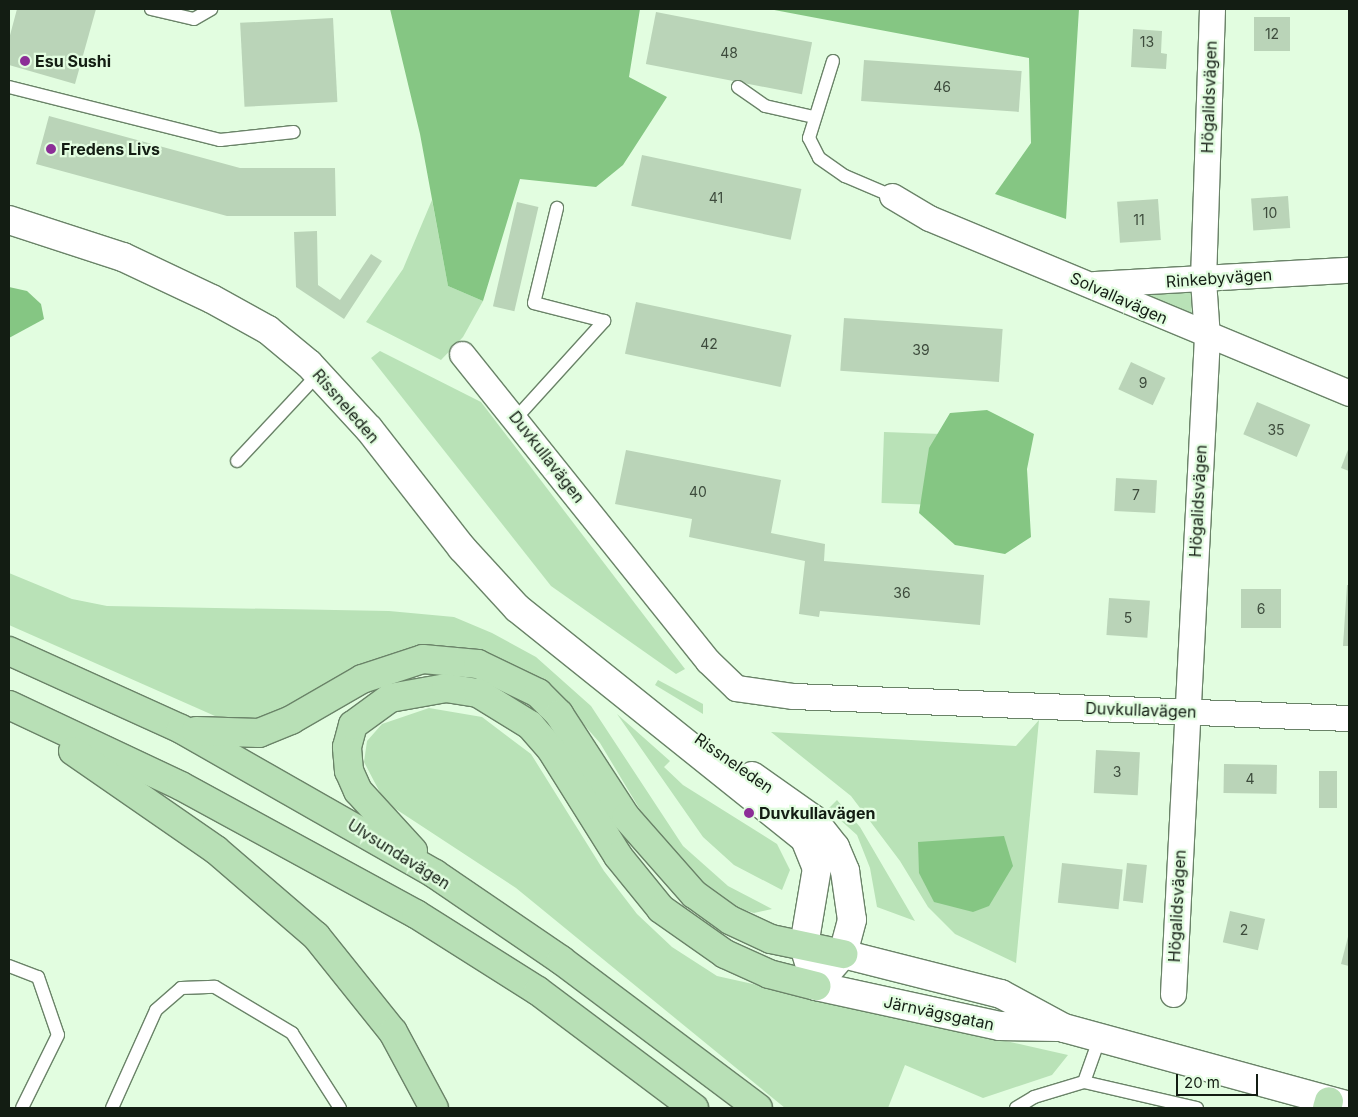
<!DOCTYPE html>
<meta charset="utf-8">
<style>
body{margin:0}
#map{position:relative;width:1358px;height:1117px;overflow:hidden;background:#e2fde0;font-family:Inter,sans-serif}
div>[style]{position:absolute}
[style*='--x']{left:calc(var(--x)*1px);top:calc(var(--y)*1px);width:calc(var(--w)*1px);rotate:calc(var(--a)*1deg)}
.green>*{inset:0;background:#b9e2b7;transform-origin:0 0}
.forest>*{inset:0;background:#85c683}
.building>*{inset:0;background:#bad4b8;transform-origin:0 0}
.roads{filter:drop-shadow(1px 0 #6a8368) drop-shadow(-1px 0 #6a8368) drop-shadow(0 1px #6a8368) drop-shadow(0 -1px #6a8368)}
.service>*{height:12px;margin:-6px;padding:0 6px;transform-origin:6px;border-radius:6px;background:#fff}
.minor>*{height:25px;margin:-12.5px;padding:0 12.5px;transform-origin:12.5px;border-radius:12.5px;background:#fff}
.tertiary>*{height:28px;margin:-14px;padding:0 14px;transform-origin:14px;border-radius:14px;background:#fff}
.primary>*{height:28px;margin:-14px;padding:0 14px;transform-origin:14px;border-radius:14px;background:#b8e0b6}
.dots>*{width:14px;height:14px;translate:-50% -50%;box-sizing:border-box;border:2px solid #e2fde0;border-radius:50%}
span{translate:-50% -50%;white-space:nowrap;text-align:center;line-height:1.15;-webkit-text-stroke:4.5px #e2fde0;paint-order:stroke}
.number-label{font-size:14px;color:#3d4b3c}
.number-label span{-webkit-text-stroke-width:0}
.poi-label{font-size:16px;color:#131d13;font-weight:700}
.left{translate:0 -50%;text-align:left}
.street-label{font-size:16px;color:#131d13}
.frame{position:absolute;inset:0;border:10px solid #131d13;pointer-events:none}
.scale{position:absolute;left:1176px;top:1074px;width:82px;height:22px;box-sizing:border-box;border:2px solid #131d13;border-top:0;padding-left:6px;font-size:15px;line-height:18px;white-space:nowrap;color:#131d13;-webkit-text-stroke:4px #e2fde0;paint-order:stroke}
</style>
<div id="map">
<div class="green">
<i style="clip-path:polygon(432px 200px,448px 286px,483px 301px,463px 337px,441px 360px,366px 322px,403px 269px)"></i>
<i style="clip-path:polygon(1136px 292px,1191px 292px,1192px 319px)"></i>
<i style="clip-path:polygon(380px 351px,481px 402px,685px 669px,676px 674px,551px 586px,371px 358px)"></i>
<i style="left:884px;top:432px;width:93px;height:71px;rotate:2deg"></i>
<i style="clip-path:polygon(9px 573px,72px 599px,107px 606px,389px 611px,454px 617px,492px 633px,536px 657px,591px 706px,683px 846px,728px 886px,772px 909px,754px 913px,738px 908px,689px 872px,648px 823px,600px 743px,563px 701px,420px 650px,387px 656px,269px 717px,246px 720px,215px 716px,9px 625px)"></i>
<i style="clip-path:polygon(658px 680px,703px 704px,703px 714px,655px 685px)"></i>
<i style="clip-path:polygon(429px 708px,482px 717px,531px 754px,604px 871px,637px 914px,672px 947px,717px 976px,1068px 1055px,1052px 1075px,983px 1098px,905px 1065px,888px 1108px,785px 1108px,516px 888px,385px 802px,364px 762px,367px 741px,382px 724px)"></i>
<i style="clip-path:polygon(617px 714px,670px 761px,664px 767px,683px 785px,777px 844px,790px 870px,782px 890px,734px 865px,703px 837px)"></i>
<i style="clip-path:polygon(1039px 720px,1016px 963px,955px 934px,928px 907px,900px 861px,851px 796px,771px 732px,1016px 746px)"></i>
<i style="clip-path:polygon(837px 800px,860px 827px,915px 921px,877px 907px,870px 868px,857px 835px,828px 809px)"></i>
</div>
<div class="forest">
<i style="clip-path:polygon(390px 9px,640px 9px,629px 77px,667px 97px,623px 165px,596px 187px,520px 179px,483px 301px,448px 286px,420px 134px)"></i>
<i style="clip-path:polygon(769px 9px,1079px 9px,1066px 219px,995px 194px,1031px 143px,1029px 58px)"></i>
<i style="clip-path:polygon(9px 287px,27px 291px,41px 304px,44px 319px,9px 338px)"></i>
<i style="clip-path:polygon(987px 410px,1034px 434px,1027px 469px,1031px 537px,1005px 554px,955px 545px,919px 513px,929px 448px,950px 413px)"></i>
<i style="clip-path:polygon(1004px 836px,1013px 866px,989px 906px,973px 912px,934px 902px,919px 873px,918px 842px)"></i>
</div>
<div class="building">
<i style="clip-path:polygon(17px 9px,96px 9px,75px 84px,9px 65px,9px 39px)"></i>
<i style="left:656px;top:12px;width:159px;height:53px;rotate:11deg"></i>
<i style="left:1254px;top:17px;width:36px;height:34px"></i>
<i style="left:333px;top:18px;width:84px;height:93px;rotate:87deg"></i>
<i style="clip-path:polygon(1133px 29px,1162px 31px,1161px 53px,1167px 54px,1166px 69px,1131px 67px)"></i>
<i style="left:864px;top:60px;width:158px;height:41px;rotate:4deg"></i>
<i style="clip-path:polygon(49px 116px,240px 168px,335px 168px,336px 216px,227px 216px,36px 164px)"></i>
<i style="left:642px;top:155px;width:163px;height:52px;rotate:12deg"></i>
<i style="left:1288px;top:196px;width:32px;height:37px;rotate:86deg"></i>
<i style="left:1158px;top:199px;width:41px;height:41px;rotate:86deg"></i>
<i style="left:517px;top:202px;width:22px;height:107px;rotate:13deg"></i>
<i style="clip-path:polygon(317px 231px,318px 285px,340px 300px,371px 254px,382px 261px,344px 319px,296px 287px,294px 232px)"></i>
<i style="left:636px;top:302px;width:159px;height:53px;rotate:12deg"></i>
<i style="left:844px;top:318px;width:159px;height:53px;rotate:4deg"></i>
<i style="left:1131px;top:362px;width:38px;height:30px;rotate:25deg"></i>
<i style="left:1257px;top:402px;width:58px;height:35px;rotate:23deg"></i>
<i style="clip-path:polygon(1349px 447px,1349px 471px,1341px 468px)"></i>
<i style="clip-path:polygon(626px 450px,781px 480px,771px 533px,825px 544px,824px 561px,984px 575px,980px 625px,820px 611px,819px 617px,799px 614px,805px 561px,689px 537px,692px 519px,615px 504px)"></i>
<i style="left:1116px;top:478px;width:41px;height:33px;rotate:3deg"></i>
<i style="clip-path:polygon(1347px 585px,1349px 585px,1349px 646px,1343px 646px)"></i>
<i style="left:1241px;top:589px;width:40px;height:39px"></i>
<i style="left:1109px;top:598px;width:41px;height:37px;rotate:4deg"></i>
<i style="left:1096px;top:750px;width:44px;height:43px;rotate:3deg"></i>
<i style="left:1224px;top:764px;width:53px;height:29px;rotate:1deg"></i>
<i style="left:1319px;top:771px;width:18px;height:37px"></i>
<i style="left:1062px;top:863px;width:61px;height:40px;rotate:6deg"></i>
<i style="left:1127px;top:863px;width:20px;height:38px;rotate:6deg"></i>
<i style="left:1230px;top:911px;width:36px;height:32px;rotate:13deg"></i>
<i style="clip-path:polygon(1349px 933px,1349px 966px,1341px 964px)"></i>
</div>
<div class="roads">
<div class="service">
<i style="--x:151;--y:9;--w:44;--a:13.1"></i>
<i style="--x:194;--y:19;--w:20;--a:-30"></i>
<i style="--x:833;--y:61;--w:81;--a:107.3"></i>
<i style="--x:809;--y:138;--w:22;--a:63"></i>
<i style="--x:819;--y:158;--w:32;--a:35"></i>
<i style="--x:845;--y:176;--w:51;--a:23.1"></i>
<i style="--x:9;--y:87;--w:218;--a:14.1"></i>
<i style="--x:220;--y:140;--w:74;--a:-6.2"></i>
<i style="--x:738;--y:87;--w:33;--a:35"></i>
<i style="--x:765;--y:106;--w:50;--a:12.7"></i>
<i style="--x:517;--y:417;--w:130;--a:-47.8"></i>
<i style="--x:604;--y:321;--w:72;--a:-165.6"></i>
<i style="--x:534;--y:303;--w:98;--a:-76.4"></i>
<i style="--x:237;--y:461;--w:119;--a:-47"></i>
<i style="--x:9;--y:966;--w:31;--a:21"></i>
<i style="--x:38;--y:977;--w:61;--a:71"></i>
<i style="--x:58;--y:1035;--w:81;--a:116.3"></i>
<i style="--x:1084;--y:1082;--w:116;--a:13"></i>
<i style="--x:112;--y:1108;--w:107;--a:-65.8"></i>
<i style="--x:156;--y:1010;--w:33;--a:-41"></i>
<i style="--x:181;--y:988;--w:34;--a:-2"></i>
<i style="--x:215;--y:987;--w:90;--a:30.9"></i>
<i style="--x:292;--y:1033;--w:89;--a:57.4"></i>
<i style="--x:1016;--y:1108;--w:21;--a:-31"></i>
<i style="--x:1034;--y:1097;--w:52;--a:-16.7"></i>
<i style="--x:1084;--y:1082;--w:48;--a:-70.4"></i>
</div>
<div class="minor">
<i style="--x:892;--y:196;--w:43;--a:30.7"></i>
<i style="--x:929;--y:218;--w:455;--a:22.6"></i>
<i style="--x:1095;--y:284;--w:254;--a:-3.2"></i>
<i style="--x:462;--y:354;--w:393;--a:51.3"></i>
<i style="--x:708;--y:661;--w:39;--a:44"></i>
<i style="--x:736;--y:688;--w:58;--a:8"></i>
<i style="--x:793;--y:696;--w:556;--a:2.27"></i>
<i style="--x:1173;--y:994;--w:658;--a:-87.04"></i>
<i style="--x:1207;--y:337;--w:57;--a:-94"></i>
<i style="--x:1203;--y:280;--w:271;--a:-88.1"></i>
</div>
<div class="tertiary">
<i style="--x:9;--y:220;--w:120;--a:18"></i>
<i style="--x:123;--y:257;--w:98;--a:25.3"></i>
<i style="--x:212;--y:299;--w:64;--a:29"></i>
<i style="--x:268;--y:330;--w:53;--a:39.7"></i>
<i style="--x:309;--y:364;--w:88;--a:47.3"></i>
<i style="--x:369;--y:429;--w:151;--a:52"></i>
<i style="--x:462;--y:548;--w:81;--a:47.5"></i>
<i style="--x:517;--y:608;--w:369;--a:38.7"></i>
<i style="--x:805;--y:839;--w:31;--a:68"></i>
<i style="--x:817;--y:868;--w:79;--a:99.5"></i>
<i style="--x:804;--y:946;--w:42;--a:73.3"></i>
<i style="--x:752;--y:776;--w:75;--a:35.2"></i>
<i style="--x:813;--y:819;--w:36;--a:52"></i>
<i style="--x:835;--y:847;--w:26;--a:67"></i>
<i style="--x:845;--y:871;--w:49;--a:81.9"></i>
<i style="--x:852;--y:920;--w:35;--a:105"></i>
<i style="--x:843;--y:954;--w:18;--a:131"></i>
<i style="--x:843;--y:954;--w:163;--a:14.2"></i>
<i style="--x:1001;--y:994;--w:72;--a:28.4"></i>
<i style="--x:1064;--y:1028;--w:295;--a:15.3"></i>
<i style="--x:816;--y:986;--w:188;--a:12.3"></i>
<i style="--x:1000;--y:1026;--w:57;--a:1"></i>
</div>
<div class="primary">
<i style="--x:9;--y:651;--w:189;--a:24.4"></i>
<i style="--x:181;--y:729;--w:292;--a:29.7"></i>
<i style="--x:435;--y:874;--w:153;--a:34.3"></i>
<i style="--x:561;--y:960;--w:246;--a:36.9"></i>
<i style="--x:9;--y:705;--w:190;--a:25.2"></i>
<i style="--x:181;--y:786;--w:268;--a:28.6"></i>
<i style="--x:416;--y:914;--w:144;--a:32.3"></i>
<i style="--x:538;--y:991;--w:195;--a:36.9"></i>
<i style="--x:196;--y:731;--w:63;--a:1.8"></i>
<i style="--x:259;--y:733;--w:35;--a:-22"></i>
<i style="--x:291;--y:720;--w:82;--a:-30"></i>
<i style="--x:362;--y:679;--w:64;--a:-18.2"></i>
<i style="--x:423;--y:659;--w:55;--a:5.2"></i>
<i style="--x:478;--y:664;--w:67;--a:25.8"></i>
<i style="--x:538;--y:693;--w:30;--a:45"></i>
<i style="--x:559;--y:714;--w:123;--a:57"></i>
<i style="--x:626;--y:817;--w:103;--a:48.6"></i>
<i style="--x:694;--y:894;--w:44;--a:35.8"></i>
<i style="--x:730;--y:920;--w:45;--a:24.9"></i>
<i style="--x:771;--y:939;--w:74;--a:11.8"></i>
<i style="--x:73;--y:751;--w:174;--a:34.7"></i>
<i style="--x:216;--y:850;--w:132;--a:40.7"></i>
<i style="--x:316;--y:936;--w:123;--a:51.3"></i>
<i style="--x:393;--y:1032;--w:86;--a:61.7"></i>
<i style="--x:413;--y:851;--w:81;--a:-132.5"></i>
<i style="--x:358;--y:791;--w:22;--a:-114"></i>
<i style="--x:349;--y:771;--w:24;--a:-95"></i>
<i style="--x:347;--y:747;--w:23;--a:-75"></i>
<i style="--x:353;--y:725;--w:46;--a:-36.1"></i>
<i style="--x:390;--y:698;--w:57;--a:-10.1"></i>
<i style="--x:446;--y:688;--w:32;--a:9"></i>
<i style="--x:478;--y:693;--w:61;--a:31.6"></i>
<i style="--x:530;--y:725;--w:32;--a:49"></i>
<i style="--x:551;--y:749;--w:126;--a:57.9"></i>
<i style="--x:618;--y:856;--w:68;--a:50.9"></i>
<i style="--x:661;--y:909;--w:78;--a:35.1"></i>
<i style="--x:725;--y:954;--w:48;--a:24.4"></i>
<i style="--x:769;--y:974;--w:49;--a:14.3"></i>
<i style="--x:1327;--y:1108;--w:7;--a:-74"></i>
</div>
</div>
<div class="dots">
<i style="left:25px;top:61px;background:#8c2e97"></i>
<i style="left:51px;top:149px;background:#8c2e97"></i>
<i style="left:749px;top:813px;background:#8c2e97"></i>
</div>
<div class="number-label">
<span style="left:1272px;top:34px">12</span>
<span style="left:1147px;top:42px">13</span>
<span style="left:729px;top:53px">48</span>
<span style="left:942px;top:87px">46</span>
<span style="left:716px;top:198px">41</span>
<span style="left:1270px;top:213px">10</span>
<span style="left:1139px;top:220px">11</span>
<span style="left:709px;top:344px">42</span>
<span style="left:921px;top:350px">39</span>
<span style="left:1143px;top:383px">9</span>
<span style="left:1276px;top:430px">35</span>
<span style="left:698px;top:492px">40</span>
<span style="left:1136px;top:495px">7</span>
<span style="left:902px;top:593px">36</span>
<span style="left:1261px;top:609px">6</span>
<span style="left:1128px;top:618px">5</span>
<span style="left:1117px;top:772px">3</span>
<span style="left:1250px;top:779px">4</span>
<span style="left:1244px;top:930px">2</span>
</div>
<div class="poi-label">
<span class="left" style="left:35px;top:61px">Esu Sushi</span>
<span class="left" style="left:61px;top:149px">Fredens Livs</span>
<span class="left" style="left:759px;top:813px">Duvkullavägen</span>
</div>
<div class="street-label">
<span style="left:1209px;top:97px;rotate:-88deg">Högalidsvägen</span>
<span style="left:1219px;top:278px;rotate:-4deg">Rinkebyvägen</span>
<span style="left:1119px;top:298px;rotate:24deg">Solvallavägen</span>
<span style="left:346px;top:406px;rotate:49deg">Rissneleden</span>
<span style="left:547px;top:457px;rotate:52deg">Duvkullavägen</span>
<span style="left:1198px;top:501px;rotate:-87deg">Högalidsvägen</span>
<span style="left:1141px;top:710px;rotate:2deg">Duvkullavägen</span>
<span style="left:734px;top:763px;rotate:35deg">Rissneleden</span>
<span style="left:399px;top:854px;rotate:32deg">Ulvsundavägen</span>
<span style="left:1177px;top:906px;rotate:-87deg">Högalidsvägen</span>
<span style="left:939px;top:1013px;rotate:12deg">Järnvägsgatan</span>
</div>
<div class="frame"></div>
<div class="scale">20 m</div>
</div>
